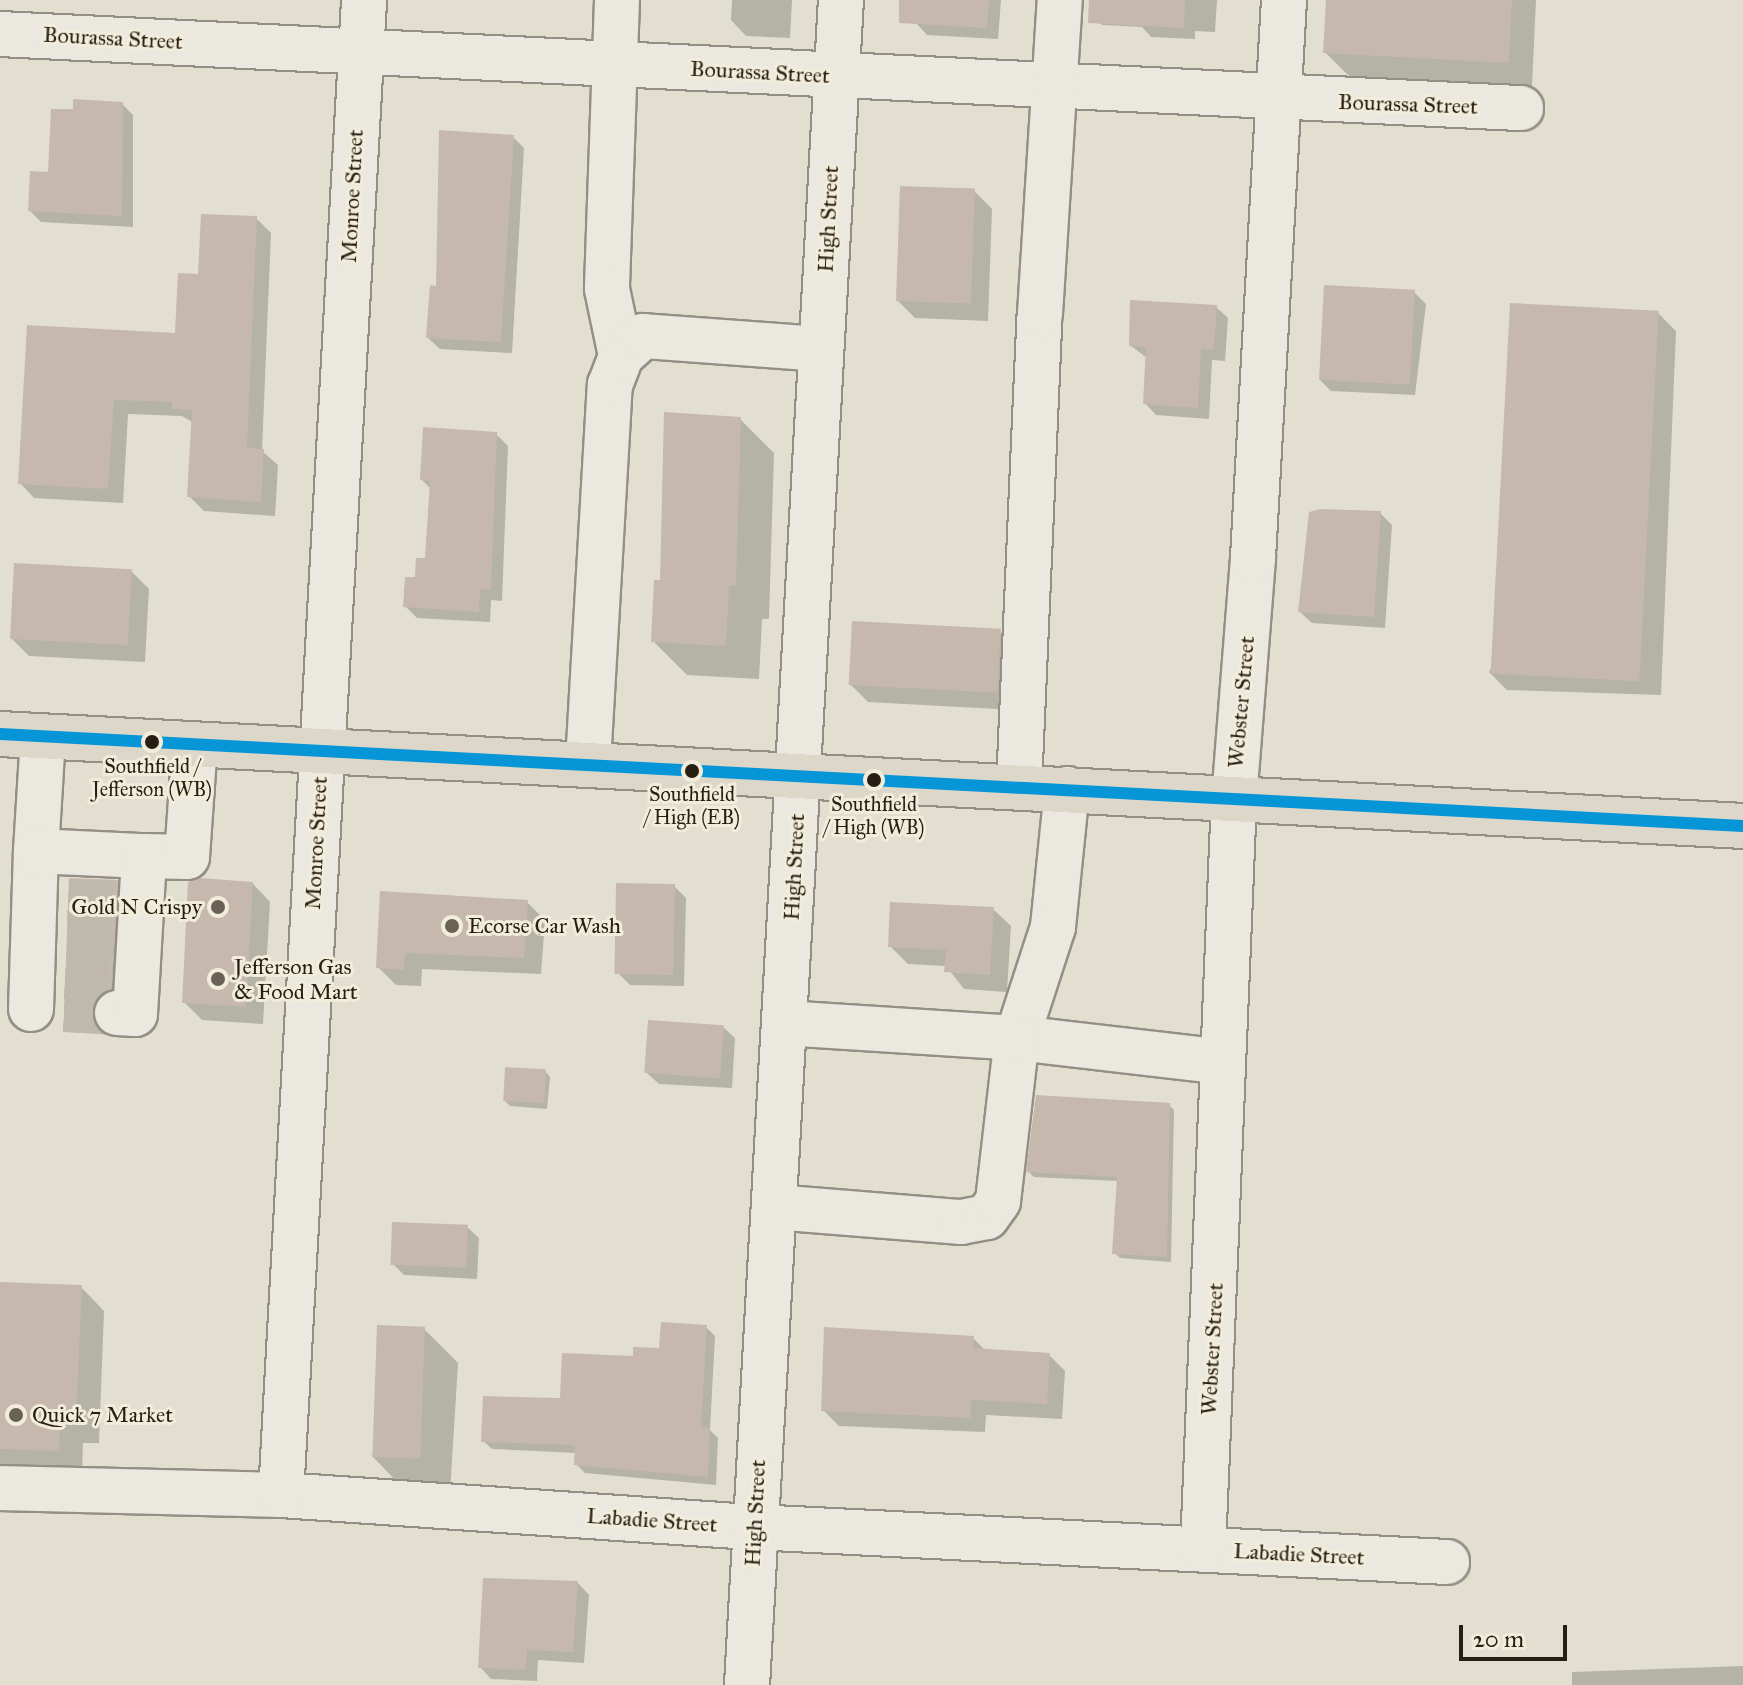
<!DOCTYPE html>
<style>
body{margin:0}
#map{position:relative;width:1743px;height:1685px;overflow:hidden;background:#e3dfd0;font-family:"IM FELL Great Primer",serif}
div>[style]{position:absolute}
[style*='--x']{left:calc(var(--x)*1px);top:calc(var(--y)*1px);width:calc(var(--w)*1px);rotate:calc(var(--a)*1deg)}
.shadow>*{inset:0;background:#0003}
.building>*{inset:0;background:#c6b8ad;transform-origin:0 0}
.minor-tunnel>*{height:44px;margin-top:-22px;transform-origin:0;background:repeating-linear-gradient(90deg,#beb9aa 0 44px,transparent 0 66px)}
.roads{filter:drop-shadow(2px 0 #938f85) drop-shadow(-2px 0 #938f85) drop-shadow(0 2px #938f85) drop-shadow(0 -2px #938f85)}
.minor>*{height:44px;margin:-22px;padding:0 22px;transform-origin:22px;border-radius:22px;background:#eae8df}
.major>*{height:44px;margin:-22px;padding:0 22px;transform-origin:22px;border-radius:22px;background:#ddd7ca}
.bus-1>*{height:12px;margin:-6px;padding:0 6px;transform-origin:6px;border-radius:6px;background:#0696d7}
.dots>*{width:22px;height:22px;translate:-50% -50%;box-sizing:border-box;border:4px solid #f2eddb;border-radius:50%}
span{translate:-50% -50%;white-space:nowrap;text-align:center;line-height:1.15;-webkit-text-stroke:6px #f2eddb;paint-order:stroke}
.bus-label{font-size:20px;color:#281f13}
.street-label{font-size:22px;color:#281f13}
.poi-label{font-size:22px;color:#281f13}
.right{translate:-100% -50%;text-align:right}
.left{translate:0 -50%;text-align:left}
.scale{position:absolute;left:1459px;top:1625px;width:108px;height:36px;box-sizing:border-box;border:4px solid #281f13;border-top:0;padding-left:10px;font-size:24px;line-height:28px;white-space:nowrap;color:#281f13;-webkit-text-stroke:6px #f2eddb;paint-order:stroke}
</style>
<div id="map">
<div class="shadow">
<i style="clip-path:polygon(732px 0,792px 0,790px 38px,746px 36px,731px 20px)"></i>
<i style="clip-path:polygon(917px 0,1001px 0,998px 39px,927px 35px,916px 23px)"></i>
<i style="clip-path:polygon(1091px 0,1217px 0,1215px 32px,1195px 31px,1195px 39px,1151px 37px,1142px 27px,1102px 25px,1090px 13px)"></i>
<i style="clip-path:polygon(1328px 0,1536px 0,1532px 86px,1349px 76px,1325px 52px)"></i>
<i style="clip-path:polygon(122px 104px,133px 115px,133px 227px,41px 222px,30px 211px,74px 112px)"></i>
<i style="clip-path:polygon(513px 137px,524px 148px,512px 353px,440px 349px,428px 338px,438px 288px)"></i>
<i style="clip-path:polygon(974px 191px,992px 209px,988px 321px,915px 318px,897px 300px)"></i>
<i style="clip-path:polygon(256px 218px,271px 233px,262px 451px,278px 465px,275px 516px,204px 511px,189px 496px,194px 423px,182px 416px,128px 414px,123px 503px,34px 498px,20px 483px,176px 336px,199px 276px)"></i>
<i style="clip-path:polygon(1414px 292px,1426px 304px,1415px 395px,1331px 391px,1319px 379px)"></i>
<i style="clip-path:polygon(1216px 307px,1228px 318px,1225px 361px,1212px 360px,1209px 419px,1156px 415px,1145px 403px,1147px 358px,1131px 346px)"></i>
<i style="clip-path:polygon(1658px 313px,1676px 331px,1661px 695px,1507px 690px,1489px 672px)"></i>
<i style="clip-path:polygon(740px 419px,774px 453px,769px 619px,762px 619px,759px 679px,687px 675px,653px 641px,661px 583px)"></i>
<i style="clip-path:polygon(496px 434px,508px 446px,502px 601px,491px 600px,490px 622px,417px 618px,405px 606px,426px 561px,431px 489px,422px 480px)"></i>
<i style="clip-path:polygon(1380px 513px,1392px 525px,1385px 628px,1312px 623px,1300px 612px)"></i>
<i style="clip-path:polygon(131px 571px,149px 589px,145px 662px,29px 656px,11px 638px)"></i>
<i style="clip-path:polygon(1000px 631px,1018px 649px,1015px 710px,868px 702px,851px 685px)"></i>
<i style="clip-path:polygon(117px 882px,122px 887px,116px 995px,98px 1021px,71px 1020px,66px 1014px)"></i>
<i style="clip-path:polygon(253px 884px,270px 902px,263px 1024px,202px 1020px,184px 1002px)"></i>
<i style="clip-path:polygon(674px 886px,686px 898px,684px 986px,630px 985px,618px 973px)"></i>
<i style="clip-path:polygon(382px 893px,527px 902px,545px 920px,541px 974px,422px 969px,421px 986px,396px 985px,378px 967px)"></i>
<i style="clip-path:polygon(993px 909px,1011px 926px,1007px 992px,964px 989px,946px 966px,908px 964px,890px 946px)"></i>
<i style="clip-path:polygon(723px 1027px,735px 1038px,732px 1088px,659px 1084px,647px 1073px)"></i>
<i style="clip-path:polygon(545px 1071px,550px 1077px,547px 1109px,510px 1106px,504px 1100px)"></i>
<i style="clip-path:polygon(1169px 1105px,1174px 1110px,1171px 1262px,1120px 1258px,1115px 1253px,1119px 1181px,1034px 1177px,1029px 1172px)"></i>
<i style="clip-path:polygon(467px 1227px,479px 1238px,477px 1279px,404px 1275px,393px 1264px)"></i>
<i style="clip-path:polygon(0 1284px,81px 1287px,104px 1311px,99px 1443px,83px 1443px,82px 1473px,0 1470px)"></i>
<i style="clip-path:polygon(706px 1327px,715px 1336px,710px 1430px,718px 1438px,716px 1485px,585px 1473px,576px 1464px,577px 1453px,492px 1449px,483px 1441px,635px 1358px)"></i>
<i style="clip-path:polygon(424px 1329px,458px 1363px,450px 1493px,405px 1490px,372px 1456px)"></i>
<i style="clip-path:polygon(973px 1338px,986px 1351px,1049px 1355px,1065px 1371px,1062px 1419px,986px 1415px,985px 1432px,839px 1426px,823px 1410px)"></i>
<i style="clip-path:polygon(578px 1583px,589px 1595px,584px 1663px,538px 1660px,537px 1681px,491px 1679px,480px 1667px)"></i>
<i style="clip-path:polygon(1743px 1666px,1743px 1685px,1572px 1685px,1572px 1672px)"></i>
</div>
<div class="building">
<i style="clip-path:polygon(899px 0,989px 0,987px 28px,899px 23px)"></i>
<i style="clip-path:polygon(1089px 0,1185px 0,1184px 28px,1088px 23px)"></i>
<i style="clip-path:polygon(1326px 0,1512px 0,1509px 63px,1323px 53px)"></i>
<i style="clip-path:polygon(73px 99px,123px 102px,122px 216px,28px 211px,30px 171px,48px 172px,51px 109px,73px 109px)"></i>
<i style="clip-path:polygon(439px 130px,514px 135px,501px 342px,426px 338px,430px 285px,436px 286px)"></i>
<i style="left:900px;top:186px;width:75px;height:115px;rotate:2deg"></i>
<i style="clip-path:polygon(201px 214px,257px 216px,247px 448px,264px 449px,261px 502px,187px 497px,192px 410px,172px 409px,172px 402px,114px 400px,108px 489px,18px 484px,27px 325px,175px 333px,178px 273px,198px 274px)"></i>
<i style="left:1324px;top:285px;width:91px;height:95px;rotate:3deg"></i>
<i style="clip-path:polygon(1130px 300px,1217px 305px,1214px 350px,1201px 349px,1198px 408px,1143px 404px,1146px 347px,1129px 346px)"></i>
<i style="left:1510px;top:303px;width:149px;height:371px;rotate:3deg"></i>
<i style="clip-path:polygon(664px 412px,741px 417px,736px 586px,729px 586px,726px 646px,651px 642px,654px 580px,660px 580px)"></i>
<i style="clip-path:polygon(423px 427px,497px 432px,491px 590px,480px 589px,479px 612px,403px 607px,405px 577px,415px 577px,416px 558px,425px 558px,430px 481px,420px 480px)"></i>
<i style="clip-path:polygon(1321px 509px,1381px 511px,1374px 617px,1298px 612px,1309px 512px)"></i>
<i style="left:14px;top:563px;width:118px;height:76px;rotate:3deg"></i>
<i style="left:852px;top:621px;width:149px;height:64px;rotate:3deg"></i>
<i style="clip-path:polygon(69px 878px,118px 880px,111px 989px,97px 999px,93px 1016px,64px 1015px)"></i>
<i style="clip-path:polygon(200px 878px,253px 882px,246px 1007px,182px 1003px,188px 882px)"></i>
<i style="left:616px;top:883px;width:59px;height:91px;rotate:1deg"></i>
<i style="clip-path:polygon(380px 891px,528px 900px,524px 958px,405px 953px,404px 970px,376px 968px)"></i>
<i style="clip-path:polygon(890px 902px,994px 907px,990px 975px,944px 972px,946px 950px,888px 947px)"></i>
<i style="left:648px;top:1020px;width:76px;height:53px;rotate:4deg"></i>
<i style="left:505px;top:1067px;width:41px;height:34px;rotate:3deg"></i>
<i style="clip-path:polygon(1036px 1095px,1170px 1103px,1167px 1257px,1112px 1254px,1117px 1177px,1026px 1172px)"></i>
<i style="left:392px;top:1222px;width:76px;height:43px;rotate:2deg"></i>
<i style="clip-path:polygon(0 1282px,82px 1285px,76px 1421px,60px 1420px,59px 1451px,0 1449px)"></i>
<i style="clip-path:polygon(661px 1322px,707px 1325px,701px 1427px,710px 1428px,708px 1477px,574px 1465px,575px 1445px,481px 1442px,483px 1396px,560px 1398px,562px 1353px,633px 1356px,633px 1347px,659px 1348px)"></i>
<i style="left:377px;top:1325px;width:48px;height:132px;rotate:2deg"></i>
<i style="clip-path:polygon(824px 1327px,974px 1336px,973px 1348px,1050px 1353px,1047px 1404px,971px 1400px,970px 1418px,821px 1411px)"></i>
<i style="clip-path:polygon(483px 1578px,578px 1581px,573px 1652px,527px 1650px,526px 1670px,478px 1668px)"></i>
</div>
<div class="minor-tunnel">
<i style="--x:68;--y:901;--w:53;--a:3.2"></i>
<i style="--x:67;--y:939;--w:53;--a:2.2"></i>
<i style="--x:65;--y:977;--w:53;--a:3.2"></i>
<i style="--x:64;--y:1010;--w:53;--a:3.2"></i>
</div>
<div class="roads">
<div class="minor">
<i style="--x:617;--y:0;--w:289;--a:92"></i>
<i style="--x:607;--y:289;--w:68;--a:78.2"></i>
<i style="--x:0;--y:34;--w:1523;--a:2.79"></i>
<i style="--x:588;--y:763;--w:379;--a:-86.7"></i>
<i style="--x:610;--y:385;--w:31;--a:-69"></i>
<i style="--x:621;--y:356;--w:30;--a:-42"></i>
<i style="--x:643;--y:336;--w:178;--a:4.2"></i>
<i style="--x:1019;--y:786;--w:472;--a:-87.5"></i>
<i style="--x:1040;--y:314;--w:315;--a:-86.4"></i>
<i style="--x:1067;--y:789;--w:139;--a:95.8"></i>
<i style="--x:1053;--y:927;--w:117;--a:108"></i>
<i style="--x:1017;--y:1038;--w:207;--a:6.6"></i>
<i style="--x:36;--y:851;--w:115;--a:-86.5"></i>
<i style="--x:31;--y:1009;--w:158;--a:-88.2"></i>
<i style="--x:36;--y:851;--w:108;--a:2.7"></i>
<i style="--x:117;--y:1013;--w:18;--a:3"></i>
<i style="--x:135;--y:1014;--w:158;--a:-86.7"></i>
<i style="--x:144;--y:856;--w:43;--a:1.3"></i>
<i style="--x:187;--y:857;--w:113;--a:-86"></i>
<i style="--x:774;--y:1207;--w:188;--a:4.6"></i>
<i style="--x:961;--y:1222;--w:26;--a:-11"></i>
<i style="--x:987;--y:1217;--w:19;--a:-55"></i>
<i style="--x:998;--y:1201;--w:164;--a:-83.4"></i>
<i style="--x:1017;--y:1038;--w:231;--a:-176.3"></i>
<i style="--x:0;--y:1488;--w:281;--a:1.4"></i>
<i style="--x:281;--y:1495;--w:474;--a:3.9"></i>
<i style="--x:754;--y:1527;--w:694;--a:2.89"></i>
<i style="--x:281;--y:1495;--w:1497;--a:-86.82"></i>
<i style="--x:1203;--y:1548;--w:749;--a:-87.63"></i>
<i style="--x:1234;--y:800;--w:243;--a:-85.5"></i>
<i style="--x:1253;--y:558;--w:559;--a:-86.82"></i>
<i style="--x:747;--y:1685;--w:1688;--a:-86.81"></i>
</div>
<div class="major">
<i style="--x:0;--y:734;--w:1745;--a:3.02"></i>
</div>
</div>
<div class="bus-1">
<i style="--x:0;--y:734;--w:1745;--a:3.02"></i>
</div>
<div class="dots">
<i style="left:152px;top:742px;background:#281f13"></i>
<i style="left:692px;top:771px;background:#281f13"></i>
<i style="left:874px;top:780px;background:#281f13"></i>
<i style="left:218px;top:907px;background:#696255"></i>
<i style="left:452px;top:926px;background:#696255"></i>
<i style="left:218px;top:979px;background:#696255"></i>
<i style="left:16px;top:1415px;background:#696255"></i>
</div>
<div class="bus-label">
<span style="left:152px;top:778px">Southfield /<br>Jefferson (WB)</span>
<span style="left:692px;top:806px">Southfield<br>/ High (EB)</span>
<span style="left:874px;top:816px">Southfield<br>/ High (WB)</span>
</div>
<div class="street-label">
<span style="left:113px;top:38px;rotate:3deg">Bourassa Street</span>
<span style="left:760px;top:72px;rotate:3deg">Bourassa Street</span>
<span style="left:1408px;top:104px;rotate:2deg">Bourassa Street</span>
<span style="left:352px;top:196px;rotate:-87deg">Monroe Street</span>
<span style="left:828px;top:219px;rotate:-87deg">High Street</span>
<span style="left:1241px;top:702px;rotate:-85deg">Webster Street</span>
<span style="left:316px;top:843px;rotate:-87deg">Monroe Street</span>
<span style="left:794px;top:867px;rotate:-87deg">High Street</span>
<span style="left:1212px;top:1349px;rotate:-87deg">Webster Street</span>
<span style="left:755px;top:1513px;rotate:-87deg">High Street</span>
<span style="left:652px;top:1520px;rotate:4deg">Labadie Street</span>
<span style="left:1299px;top:1554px;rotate:3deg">Labadie Street</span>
</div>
<div class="poi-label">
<span class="right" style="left:202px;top:907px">Gold N Crispy</span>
<span class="left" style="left:468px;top:926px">Ecorse Car Wash</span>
<span class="left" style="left:234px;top:979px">Jefferson Gas<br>&amp; Food Mart</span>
<span class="left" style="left:32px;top:1415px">Quick 7 Market</span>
</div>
<div class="scale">20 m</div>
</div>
